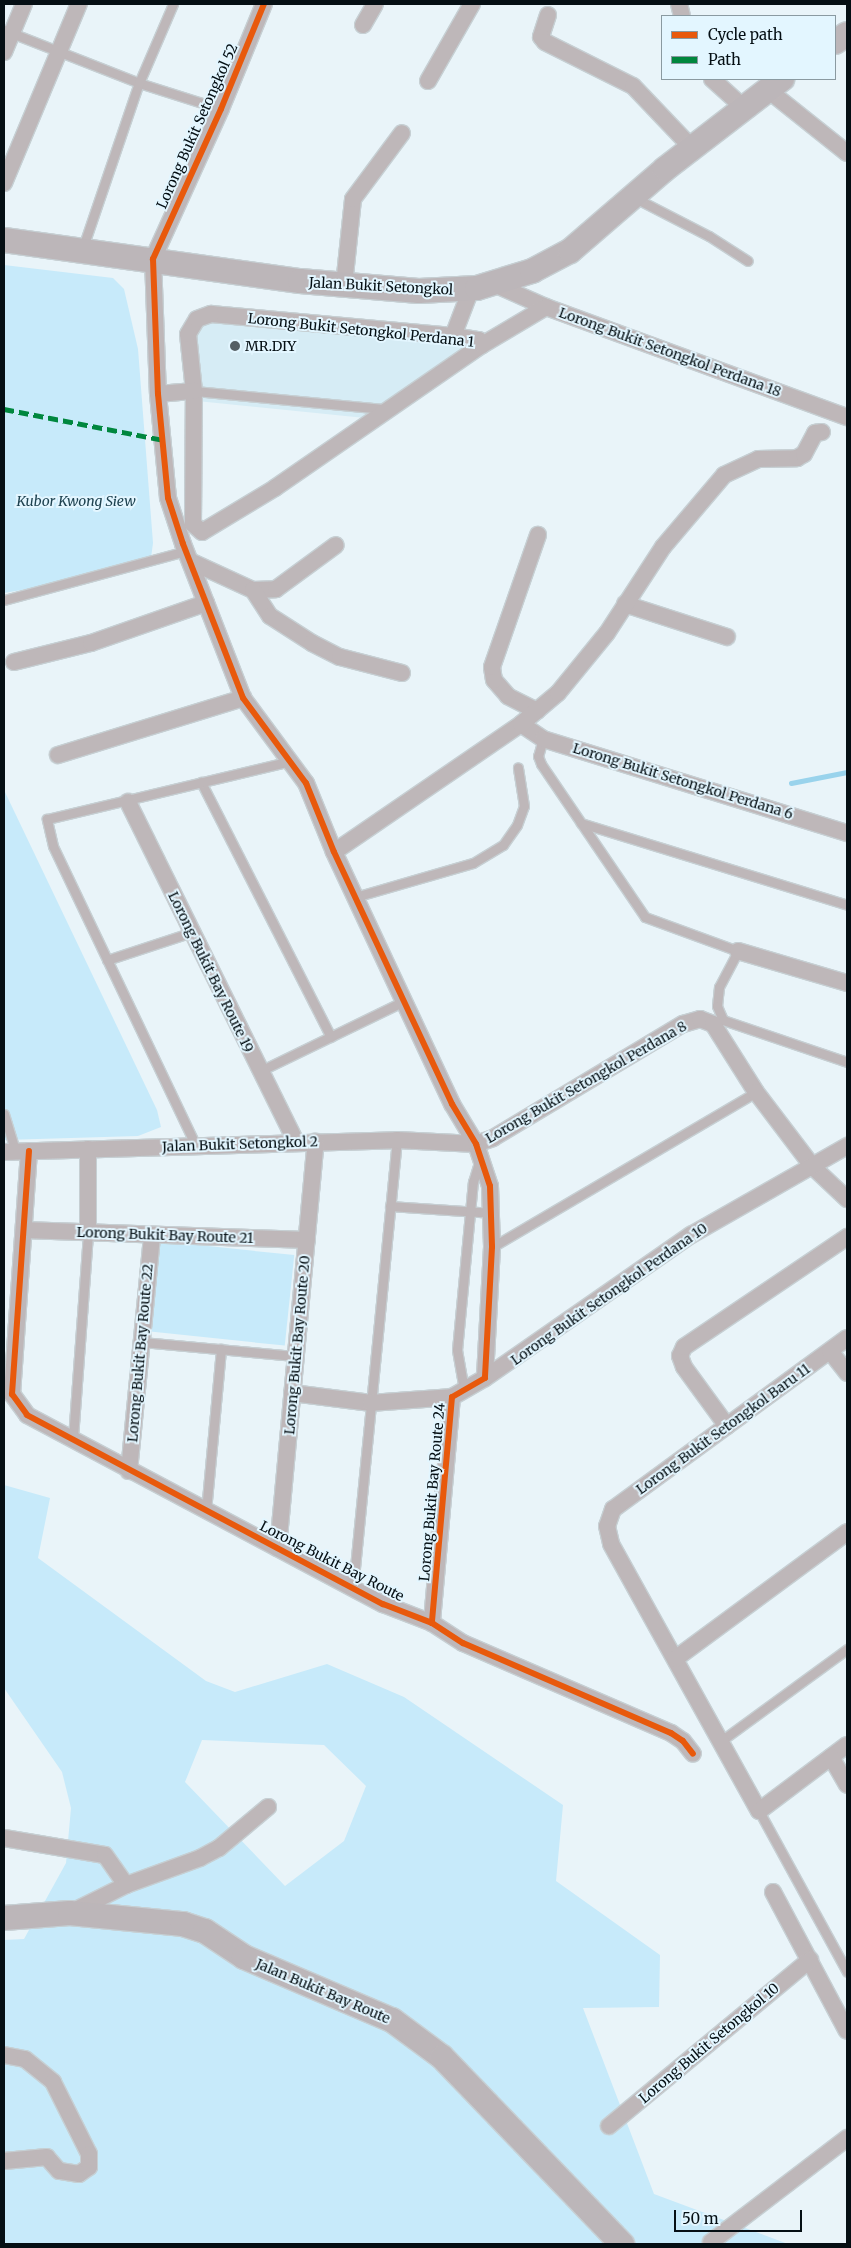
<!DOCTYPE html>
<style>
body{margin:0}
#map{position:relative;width:851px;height:2248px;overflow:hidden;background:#e9f4f9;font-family:Merriweather,serif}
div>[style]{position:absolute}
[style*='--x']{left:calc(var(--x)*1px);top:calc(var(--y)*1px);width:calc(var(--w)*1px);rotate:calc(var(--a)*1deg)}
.built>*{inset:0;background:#d6ecf5}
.green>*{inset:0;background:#c7eafa;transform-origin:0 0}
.stream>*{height:5px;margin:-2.5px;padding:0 2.5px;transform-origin:2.5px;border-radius:2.5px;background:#99d3ec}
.roads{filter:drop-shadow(1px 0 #c6cfd3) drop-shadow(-1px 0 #c6cfd3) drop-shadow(0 1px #c6cfd3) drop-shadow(0 -1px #c6cfd3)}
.lane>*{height:9px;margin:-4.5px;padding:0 4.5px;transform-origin:4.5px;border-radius:4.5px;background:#beb7b9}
.street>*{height:16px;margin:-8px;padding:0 8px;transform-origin:8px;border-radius:8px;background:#beb7b9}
.secondary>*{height:24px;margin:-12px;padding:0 12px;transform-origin:12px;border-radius:12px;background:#bcb6b9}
.quiet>*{height:5px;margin-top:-2.5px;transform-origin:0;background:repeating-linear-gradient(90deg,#00873e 0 10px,transparent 0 15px)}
.cycleway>*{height:6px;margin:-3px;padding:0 3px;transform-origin:3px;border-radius:3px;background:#e8590c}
.dots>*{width:14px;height:14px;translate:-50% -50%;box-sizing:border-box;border:2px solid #e3f6ff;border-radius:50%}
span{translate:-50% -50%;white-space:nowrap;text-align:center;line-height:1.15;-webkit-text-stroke:4px #e3f6ff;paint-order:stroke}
.street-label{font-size:14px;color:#050f14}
.poi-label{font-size:14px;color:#050f14}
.left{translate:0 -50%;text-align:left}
.park-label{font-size:14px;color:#1e4250;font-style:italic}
.frame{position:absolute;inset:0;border:5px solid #050f14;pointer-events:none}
.legend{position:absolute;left:661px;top:15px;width:175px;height:65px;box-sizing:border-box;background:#e3f6ff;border:1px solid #8a9aa1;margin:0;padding:6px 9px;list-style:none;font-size:15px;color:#050f14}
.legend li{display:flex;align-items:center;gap:10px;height:25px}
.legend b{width:25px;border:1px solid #8a9aa1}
.scale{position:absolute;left:674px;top:2210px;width:128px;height:22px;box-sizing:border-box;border:2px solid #050f14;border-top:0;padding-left:6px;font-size:15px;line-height:18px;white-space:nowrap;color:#050f14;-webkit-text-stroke:4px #e3f6ff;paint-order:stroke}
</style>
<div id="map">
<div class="built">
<i style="clip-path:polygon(201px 319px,477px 339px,375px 419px,197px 401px,193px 334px)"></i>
</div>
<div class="green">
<i style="clip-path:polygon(4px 265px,113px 278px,124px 289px,138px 349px,153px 543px,151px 558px,57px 584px,4px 593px)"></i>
<i style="clip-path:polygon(4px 790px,157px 1110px,161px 1127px,138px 1136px,4px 1140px)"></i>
<i style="left:160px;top:1241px;width:135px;height:91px;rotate:6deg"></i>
<i style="clip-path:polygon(evenodd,4px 1485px,50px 1498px,38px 1558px,206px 1681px,235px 1692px,327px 1664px,404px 1697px,563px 1805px,556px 1881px,660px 1955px,659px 2007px,583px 2008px,654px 2194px,788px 2244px,4px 2244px,4px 1940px,24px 1939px,66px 1863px,71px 1808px,62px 1772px,4px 1688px,4px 1485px,202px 1740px,324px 1745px,366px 1786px,344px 1841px,285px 1886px,185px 1782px,202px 1740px)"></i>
</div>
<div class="stream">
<i style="--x:791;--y:783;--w:57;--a:-11.1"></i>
</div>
<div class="roads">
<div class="lane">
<i style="--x:4;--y:30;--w:145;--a:21.4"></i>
<i style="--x:139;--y:83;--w:86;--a:17.6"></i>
<i style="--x:635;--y:198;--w:83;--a:27.2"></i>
<i style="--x:709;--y:236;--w:46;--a:32.7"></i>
<i style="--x:82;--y:250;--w:176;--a:-71.2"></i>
<i style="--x:139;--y:83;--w:86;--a:-66.7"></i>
<i style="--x:194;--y:391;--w:191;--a:5.4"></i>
<i style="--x:4;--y:600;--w:188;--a:-15.1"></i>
<i style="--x:543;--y:739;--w:18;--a:106"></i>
<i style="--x:538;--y:756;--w:9;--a:69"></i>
<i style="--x:541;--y:764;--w:185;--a:55.8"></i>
<i style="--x:645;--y:917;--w:99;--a:20.1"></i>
<i style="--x:738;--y:951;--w:41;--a:117.8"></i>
<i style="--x:719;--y:987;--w:19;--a:96"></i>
<i style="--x:717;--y:1006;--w:15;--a:67"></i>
<i style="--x:723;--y:1020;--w:131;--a:18.7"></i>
<i style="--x:201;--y:782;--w:286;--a:63"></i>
<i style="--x:581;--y:823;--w:278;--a:17.1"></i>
<i style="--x:355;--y:897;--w:123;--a:-16.1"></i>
<i style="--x:473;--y:863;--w:35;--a:-31"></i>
<i style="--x:503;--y:845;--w:24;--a:-55"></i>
<i style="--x:517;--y:825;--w:20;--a:-70"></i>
<i style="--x:524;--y:806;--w:39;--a:-99"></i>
<i style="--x:107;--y:960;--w:89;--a:-18.2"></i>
<i style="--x:260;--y:1071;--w:160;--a:-25.9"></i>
<i style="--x:4;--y:1114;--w:39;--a:73"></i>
<i style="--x:196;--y:1146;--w:332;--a:-115.5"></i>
<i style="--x:53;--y:846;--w:28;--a:-103"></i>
<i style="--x:47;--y:819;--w:251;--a:-13.4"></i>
<i style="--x:390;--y:1206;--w:103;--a:3.9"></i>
<i style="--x:492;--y:1247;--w:306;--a:-30.4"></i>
<i style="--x:141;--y:1342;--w:155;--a:5.2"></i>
<i style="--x:464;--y:1390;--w:41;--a:-99.9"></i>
<i style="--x:457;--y:1350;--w:169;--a:-84.6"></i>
<i style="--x:473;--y:1182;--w:24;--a:-73"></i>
<i style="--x:73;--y:1438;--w:207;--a:-85.8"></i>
<i style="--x:206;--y:1511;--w:163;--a:-84.7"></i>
<i style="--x:353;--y:1588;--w:450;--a:-84.4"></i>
<i style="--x:721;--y:1741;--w:156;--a:-36.1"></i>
<i style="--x:759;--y:1811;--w:183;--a:61.3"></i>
</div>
<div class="street">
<i style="--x:264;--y:4;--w:113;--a:112.3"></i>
<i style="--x:221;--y:109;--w:165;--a:114.4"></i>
<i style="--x:153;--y:259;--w:135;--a:87.9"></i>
<i style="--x:158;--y:394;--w:104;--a:84.5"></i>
<i style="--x:168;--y:498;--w:48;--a:71.9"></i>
<i style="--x:183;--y:544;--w:165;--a:68.7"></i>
<i style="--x:243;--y:698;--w:106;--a:53.5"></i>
<i style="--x:306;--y:783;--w:74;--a:67.9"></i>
<i style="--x:334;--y:852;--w:278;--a:64.9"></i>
<i style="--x:452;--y:1104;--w:47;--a:59"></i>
<i style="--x:476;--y:1144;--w:44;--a:71.6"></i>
<i style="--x:490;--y:1186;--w:61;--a:88.1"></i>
<i style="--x:492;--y:1247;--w:131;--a:93.1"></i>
<i style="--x:485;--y:1378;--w:38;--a:150"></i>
<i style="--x:452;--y:1397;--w:227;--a:95.1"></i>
<i style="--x:679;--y:4;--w:12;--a:76"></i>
<i style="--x:548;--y:15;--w:23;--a:108"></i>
<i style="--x:541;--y:37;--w:6;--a:51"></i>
<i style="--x:545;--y:42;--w:98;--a:26.6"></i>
<i style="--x:633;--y:86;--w:86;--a:46.4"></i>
<i style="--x:363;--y:25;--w:24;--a:-60"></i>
<i style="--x:4;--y:52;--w:52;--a:-67.4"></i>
<i style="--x:712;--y:79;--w:42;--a:42.1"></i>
<i style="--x:428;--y:81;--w:89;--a:-60.3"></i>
<i style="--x:768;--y:90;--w:101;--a:38.6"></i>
<i style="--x:4;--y:183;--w:194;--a:-67.3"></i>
<i style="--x:494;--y:284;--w:57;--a:23.9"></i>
<i style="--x:546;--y:307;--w:320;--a:20.1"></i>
<i style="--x:344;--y:285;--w:86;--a:-84"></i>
<i style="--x:353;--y:199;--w:82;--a:-53.4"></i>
<i style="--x:211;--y:314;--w:243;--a:5.2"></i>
<i style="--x:453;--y:336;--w:26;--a:9"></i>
<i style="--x:479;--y:340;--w:6;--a:59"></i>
<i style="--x:482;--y:345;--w:252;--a:145.4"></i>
<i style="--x:275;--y:488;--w:85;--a:148.9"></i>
<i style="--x:202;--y:532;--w:12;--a:-138"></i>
<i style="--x:193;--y:524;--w:133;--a:-89.6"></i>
<i style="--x:194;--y:391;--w:57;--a:-96"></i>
<i style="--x:188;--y:334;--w:17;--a:-59"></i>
<i style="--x:197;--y:319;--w:15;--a:-20"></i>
<i style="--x:453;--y:336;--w:50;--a:-69"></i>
<i style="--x:482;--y:345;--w:74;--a:-30.7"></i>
<i style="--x:158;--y:394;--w:36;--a:-5"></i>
<i style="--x:192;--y:562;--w:67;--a:24.7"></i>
<i style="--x:253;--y:590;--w:23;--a:-2"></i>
<i style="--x:276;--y:589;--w:74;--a:-36.3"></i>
<i style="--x:253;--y:590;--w:31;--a:57"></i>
<i style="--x:270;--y:616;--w:50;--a:32.7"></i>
<i style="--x:312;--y:643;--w:31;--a:27"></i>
<i style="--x:340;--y:657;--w:64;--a:14.5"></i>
<i style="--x:625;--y:604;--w:107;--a:17.9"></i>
<i style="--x:14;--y:662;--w:79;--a:-13.9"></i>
<i style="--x:91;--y:643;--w:122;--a:-19.2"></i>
<i style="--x:537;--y:711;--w:33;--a:-153"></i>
<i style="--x:508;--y:696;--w:21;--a:-131"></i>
<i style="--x:494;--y:680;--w:13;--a:-99"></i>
<i style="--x:492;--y:667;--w:140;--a:-70.8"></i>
<i style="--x:521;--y:724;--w:27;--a:34"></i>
<i style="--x:543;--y:739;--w:318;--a:17.2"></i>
<i style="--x:58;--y:755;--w:194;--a:-17.1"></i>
<i style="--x:128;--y:802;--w:379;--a:63.7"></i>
<i style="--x:334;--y:852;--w:227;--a:-34.4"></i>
<i style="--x:521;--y:724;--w:48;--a:-40"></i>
<i style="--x:558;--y:693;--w:77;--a:-50.8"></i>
<i style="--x:607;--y:633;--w:103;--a:-56.9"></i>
<i style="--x:663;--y:547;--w:94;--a:-49.7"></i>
<i style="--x:724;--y:475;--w:38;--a:-25"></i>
<i style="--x:758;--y:459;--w:39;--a:-1"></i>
<i style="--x:797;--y:458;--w:8;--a:-30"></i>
<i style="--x:804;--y:454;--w:24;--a:-62"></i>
<i style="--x:815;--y:433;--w:7;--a:-8"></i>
<i style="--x:738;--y:951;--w:114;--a:16.4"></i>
<i style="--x:29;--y:1151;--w:244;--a:94"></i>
<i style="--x:12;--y:1394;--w:26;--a:54"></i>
<i style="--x:27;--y:1415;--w:403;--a:28"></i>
<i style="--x:383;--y:1604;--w:53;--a:21.2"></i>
<i style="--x:432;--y:1623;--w:37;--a:33"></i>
<i style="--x:463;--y:1643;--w:227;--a:23.4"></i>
<i style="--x:671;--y:1733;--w:14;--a:34"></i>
<i style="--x:683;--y:1741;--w:16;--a:52"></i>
<i style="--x:4;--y:1152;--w:393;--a:-1.7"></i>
<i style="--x:397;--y:1140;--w:79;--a:2.9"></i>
<i style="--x:476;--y:1144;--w:18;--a:-19"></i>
<i style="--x:493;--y:1138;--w:222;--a:-31"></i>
<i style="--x:683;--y:1024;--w:18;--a:-16"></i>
<i style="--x:700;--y:1019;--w:14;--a:21"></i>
<i style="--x:713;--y:1024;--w:80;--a:57.7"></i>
<i style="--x:756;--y:1092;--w:94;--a:52.8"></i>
<i style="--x:813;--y:1167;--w:47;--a:43.3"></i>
<i style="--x:24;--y:1230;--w:283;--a:2"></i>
<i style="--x:88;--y:1232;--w:83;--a:-90"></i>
<i style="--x:847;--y:1338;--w:290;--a:143.8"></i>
<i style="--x:613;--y:1509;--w:18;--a:109"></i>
<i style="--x:607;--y:1526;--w:18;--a:77"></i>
<i style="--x:611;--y:1544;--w:305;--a:61"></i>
<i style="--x:759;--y:1811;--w:110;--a:-36.9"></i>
<i style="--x:830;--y:1351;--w:28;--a:52"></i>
<i style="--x:485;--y:1378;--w:251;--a:-34.8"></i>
<i style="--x:691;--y:1235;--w:180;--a:-29.7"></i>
<i style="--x:292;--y:1393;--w:80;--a:7.2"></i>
<i style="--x:371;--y:1403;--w:81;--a:-4.2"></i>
<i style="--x:727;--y:1426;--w:73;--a:-126.1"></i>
<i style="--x:684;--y:1367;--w:12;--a:-110"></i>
<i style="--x:680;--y:1356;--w:10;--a:-66"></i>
<i style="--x:684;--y:1347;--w:197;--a:-34"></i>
<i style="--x:129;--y:1471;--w:237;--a:-84.4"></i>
<i style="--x:278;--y:1548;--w:408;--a:-84.7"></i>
<i style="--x:675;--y:1659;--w:214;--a:-36.4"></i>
<i style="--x:831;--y:1757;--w:32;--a:60"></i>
<i style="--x:4;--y:1838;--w:102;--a:9.6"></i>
<i style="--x:105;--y:1855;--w:37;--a:55"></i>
<i style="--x:773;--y:1892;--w:157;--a:62"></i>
<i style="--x:70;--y:1913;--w:63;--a:-26.6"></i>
<i style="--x:126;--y:1885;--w:79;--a:-20"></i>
<i style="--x:200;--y:1858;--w:21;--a:-28"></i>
<i style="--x:219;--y:1848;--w:64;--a:-39.9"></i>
<i style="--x:4;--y:2055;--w:21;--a:11"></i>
<i style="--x:25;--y:2059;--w:36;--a:39"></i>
<i style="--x:53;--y:2082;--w:80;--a:63.4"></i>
<i style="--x:89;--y:2154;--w:13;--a:90"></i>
<i style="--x:89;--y:2167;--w:12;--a:145"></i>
<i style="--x:79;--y:2174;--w:20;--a:-171"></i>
<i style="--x:59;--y:2171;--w:18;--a:-131"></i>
<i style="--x:47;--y:2157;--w:43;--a:174.7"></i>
<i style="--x:609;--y:2126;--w:261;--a:-39.6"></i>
<i style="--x:711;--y:2242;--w:171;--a:-37.4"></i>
</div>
<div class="secondary">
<i style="--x:835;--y:42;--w:14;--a:-34"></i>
<i style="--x:4;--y:240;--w:299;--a:7.9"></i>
<i style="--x:300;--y:281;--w:119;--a:4.8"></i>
<i style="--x:419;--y:291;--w:58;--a:-3"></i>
<i style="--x:477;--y:288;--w:58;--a:-17.2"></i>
<i style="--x:532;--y:271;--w:43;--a:-27.8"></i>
<i style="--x:570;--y:251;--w:125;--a:-40.8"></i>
<i style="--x:665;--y:169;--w:148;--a:-37.6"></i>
<i style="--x:4;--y:1918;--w:66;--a:-4.3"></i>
<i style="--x:70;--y:1913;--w:114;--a:5.6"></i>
<i style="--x:183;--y:1924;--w:23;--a:18"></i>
<i style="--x:205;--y:1931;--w:47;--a:33.7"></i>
<i style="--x:244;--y:1957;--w:161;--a:23.1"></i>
<i style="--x:392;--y:2020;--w:62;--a:36.5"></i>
<i style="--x:442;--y:2057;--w:260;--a:46.1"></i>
</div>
</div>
<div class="quiet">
<i style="--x:4;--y:409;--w:162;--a:11"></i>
</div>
<div class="cycleway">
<i style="--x:264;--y:4;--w:113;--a:112.3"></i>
<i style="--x:221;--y:109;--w:165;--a:114.4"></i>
<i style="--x:153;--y:259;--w:135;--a:87.9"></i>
<i style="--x:158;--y:394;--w:104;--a:84.5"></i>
<i style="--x:168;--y:498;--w:48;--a:71.9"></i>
<i style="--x:183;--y:544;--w:165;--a:68.7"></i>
<i style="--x:243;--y:698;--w:106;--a:53.5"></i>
<i style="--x:306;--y:783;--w:74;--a:67.9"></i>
<i style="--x:334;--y:852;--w:278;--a:64.9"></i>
<i style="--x:452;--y:1104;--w:47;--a:59"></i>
<i style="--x:476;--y:1144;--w:44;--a:71.6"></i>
<i style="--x:490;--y:1186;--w:61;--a:88.1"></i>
<i style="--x:492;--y:1247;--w:131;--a:93.1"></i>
<i style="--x:485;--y:1378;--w:38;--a:150"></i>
<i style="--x:452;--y:1397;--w:227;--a:95.1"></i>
<i style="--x:29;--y:1151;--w:244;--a:94"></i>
<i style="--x:12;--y:1394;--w:26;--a:54"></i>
<i style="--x:27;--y:1415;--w:403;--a:28"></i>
<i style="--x:383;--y:1604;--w:53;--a:21.2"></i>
<i style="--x:432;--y:1623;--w:37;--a:33"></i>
<i style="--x:463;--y:1643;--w:227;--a:23.4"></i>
<i style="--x:671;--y:1733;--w:14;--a:34"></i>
<i style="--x:683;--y:1741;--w:16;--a:52"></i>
</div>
<div class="dots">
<i style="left:235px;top:346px;background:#555f64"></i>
</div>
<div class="street-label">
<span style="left:197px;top:126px;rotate:-66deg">Lorong Bukit Setongkol 52</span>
<span style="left:381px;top:286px;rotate:3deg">Jalan Bukit Setongkol</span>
<span style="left:361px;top:330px;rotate:6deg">Lorong Bukit Setongkol Perdana 1</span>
<span style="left:670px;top:352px;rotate:20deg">Lorong Bukit Setongkol Perdana 18</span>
<span style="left:683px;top:781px;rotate:17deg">Lorong Bukit Setongkol Perdana 6</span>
<span style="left:211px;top:972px;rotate:64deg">Lorong Bukit Bay Route 19</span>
<span style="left:586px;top:1082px;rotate:-30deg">Lorong Bukit Setongkol Perdana 8</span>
<span style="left:240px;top:1144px;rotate:-2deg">Jalan Bukit Setongkol 2</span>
<span style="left:165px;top:1235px;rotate:2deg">Lorong Bukit Bay Route 21</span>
<span style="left:609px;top:1294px;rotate:-35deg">Lorong Bukit Setongkol Perdana 10</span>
<span style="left:297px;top:1345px;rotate:-85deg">Lorong Bukit Bay Route 20</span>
<span style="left:140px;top:1353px;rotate:-85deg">Lorong Bukit Bay Route 22</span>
<span style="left:723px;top:1429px;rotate:-36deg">Lorong Bukit Setongkol Baru 11</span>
<span style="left:432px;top:1492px;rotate:-85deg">Lorong Bukit Bay Route 24</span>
<span style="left:332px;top:1561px;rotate:27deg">Lorong Bukit Bay Route</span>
<span style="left:323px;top:1991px;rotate:23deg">Jalan Bukit Bay Route</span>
<span style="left:709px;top:2043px;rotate:-40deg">Lorong Bukit Setongkol 10</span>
</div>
<div class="poi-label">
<span class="left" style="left:245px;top:346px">MR.DIY</span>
</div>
<div class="park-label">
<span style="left:76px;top:501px">Kubor Kwong Siew</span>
</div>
<div class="frame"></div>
<ul class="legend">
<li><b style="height:6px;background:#e8590c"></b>Cycle path</li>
<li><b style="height:6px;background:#00873e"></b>Path</li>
</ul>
<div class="scale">50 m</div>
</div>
